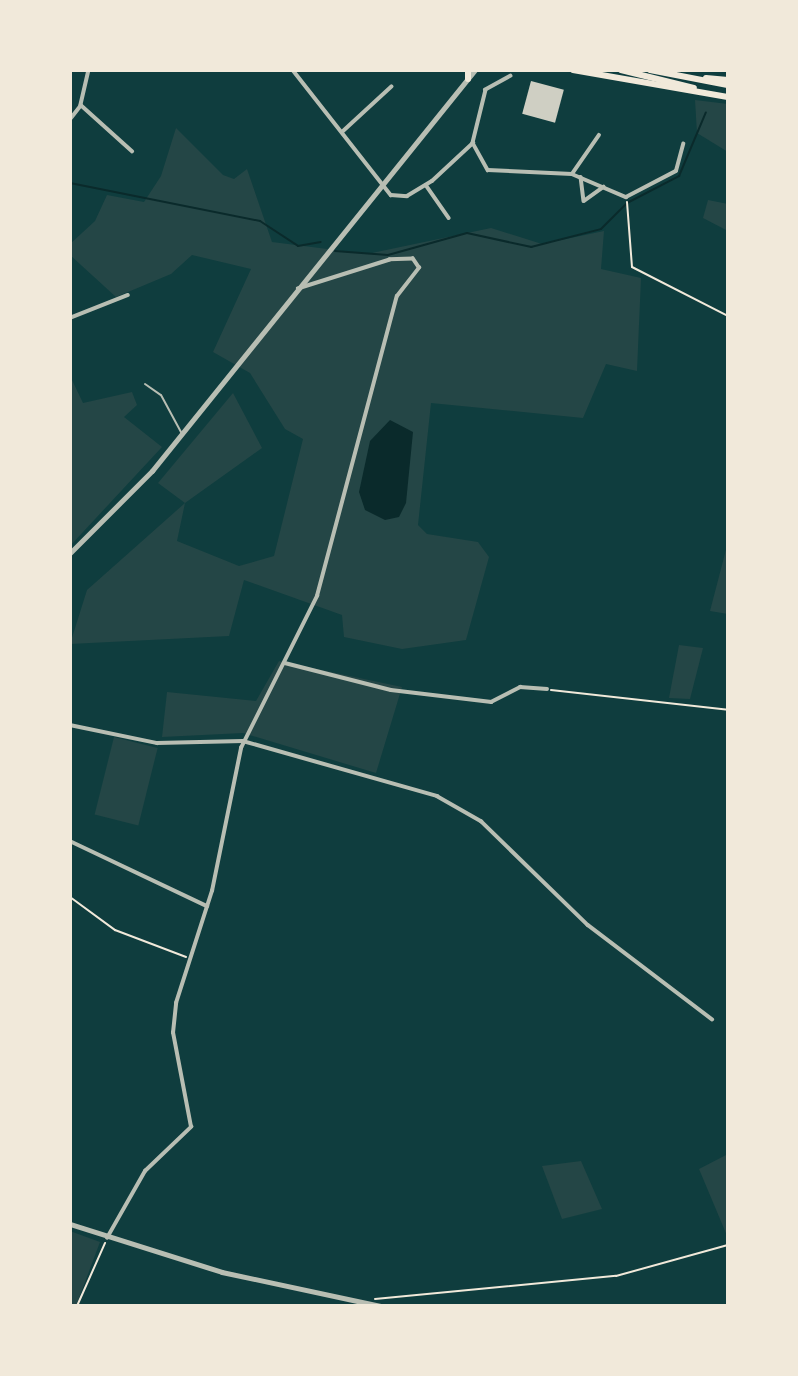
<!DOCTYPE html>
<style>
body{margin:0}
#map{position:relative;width:798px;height:1376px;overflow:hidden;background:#0f3d3e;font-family:"Nunito Sans",sans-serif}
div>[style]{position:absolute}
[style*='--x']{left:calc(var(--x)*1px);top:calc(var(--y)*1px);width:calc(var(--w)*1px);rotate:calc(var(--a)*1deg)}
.green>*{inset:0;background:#244646;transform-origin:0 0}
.water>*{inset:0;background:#0a2a2b}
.stream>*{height:2px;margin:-1px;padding:0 1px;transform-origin:1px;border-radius:1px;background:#0a2a2b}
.building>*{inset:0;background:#cfcfc3;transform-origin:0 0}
.path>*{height:2px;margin:-1px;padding:0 1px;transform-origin:1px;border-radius:1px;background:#f1e9da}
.service>*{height:2px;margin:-1px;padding:0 1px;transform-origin:1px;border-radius:1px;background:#b8beb3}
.minor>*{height:3.5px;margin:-1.75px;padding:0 1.75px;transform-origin:1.75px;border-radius:1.75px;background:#b8beb3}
.tertiary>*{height:4.5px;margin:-2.25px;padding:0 2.25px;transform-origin:2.25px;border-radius:2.25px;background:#b8beb3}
.trunk>*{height:6px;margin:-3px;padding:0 3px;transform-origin:3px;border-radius:3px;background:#f1e9da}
span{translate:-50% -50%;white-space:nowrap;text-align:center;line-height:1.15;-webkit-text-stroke:7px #f1e9da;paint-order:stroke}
.frame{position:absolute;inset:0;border:72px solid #f1e9da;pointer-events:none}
</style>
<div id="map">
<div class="green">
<i style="clip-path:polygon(695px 100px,728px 104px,728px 152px,697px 133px)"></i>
<i style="clip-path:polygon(176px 128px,223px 175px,234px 179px,247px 169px,272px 242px,367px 254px,491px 228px,542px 244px,604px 231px,601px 269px,641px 278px,637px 371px,606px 364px,583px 418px,431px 403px,418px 525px,427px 534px,478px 542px,489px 557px,466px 640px,402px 649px,344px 637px,342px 615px,244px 580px,229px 636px,70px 644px,87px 590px,185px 503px,158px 483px,233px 393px,262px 448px,185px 503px,177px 541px,239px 566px,274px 556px,303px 439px,285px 429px,250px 373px,213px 352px,251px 269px,192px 255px,171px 274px,116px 297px,70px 255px,70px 244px,95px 221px,107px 195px,144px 202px,161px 176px)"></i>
<i style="clip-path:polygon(708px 200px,728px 204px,728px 231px,703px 218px)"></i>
<i style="clip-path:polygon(72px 380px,83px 403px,132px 392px,137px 405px,124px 417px,162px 447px,70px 546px)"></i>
<i style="clip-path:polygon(728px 542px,728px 614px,710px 611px)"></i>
<i style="clip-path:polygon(679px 645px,703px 648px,690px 699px,669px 698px)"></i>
<i style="clip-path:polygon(279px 661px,402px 687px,376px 773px,243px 733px,162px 737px,167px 692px,256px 701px)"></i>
<i style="left:114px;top:737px;width:45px;height:80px;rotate:14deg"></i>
<i style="clip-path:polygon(728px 1154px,728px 1238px,699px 1169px)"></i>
<i style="clip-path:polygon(581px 1161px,602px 1209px,562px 1219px,542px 1166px)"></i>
<i style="clip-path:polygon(70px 1231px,100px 1242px,76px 1306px,70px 1306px)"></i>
</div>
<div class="water">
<i style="clip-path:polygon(390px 420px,413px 432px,406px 503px,399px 517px,385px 520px,365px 510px,359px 492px,370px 441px)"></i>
</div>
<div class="stream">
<i style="--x:70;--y:183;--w:194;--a:11.3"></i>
<i style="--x:260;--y:221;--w:45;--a:33.3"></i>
<i style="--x:298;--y:246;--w:23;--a:-10"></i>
<i style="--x:335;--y:251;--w:53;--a:4.3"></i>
<i style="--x:388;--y:255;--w:82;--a:-15.6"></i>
<i style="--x:467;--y:233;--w:66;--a:12.3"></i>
<i style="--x:531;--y:247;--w:72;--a:-14.4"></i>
<i style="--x:601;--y:229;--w:37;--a:-45"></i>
<i style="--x:627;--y:203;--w:59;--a:-27.4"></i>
<i style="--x:679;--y:176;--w:69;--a:-67.1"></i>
</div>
<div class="building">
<i style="left:531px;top:81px;width:34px;height:34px;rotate:15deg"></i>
</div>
<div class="path">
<i style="--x:627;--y:202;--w:65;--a:85.6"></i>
<i style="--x:632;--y:267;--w:108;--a:27"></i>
<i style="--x:551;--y:690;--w:178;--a:6.4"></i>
<i style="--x:70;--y:897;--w:56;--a:36.3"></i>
<i style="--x:115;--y:930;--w:76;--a:20.8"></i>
<i style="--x:375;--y:1299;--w:242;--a:-5.5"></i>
<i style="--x:616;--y:1276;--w:116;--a:-15.5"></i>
<i style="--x:77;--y:1306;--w:69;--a:-66"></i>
</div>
<div class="service">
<i style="--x:145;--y:384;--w:19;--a:35"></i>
<i style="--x:161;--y:395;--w:42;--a:61.6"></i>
</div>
<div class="minor">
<i style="--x:89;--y:70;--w:36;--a:103"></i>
<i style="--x:81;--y:105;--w:69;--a:42"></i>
<i style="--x:293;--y:70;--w:159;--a:51.9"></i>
<i style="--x:391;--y:195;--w:16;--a:4"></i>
<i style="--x:407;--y:196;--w:29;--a:-31"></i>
<i style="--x:432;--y:181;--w:56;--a:-42.8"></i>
<i style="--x:511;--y:76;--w:29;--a:151"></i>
<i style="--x:486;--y:90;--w:55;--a:103.8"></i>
<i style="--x:473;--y:143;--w:31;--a:61"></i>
<i style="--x:488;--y:170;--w:84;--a:2.7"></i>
<i style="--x:572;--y:174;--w:59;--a:23.1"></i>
<i style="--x:626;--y:197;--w:56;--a:-27.5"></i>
<i style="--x:676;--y:171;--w:28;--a:-75"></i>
<i style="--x:71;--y:118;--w:16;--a:-52"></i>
<i style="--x:342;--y:132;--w:67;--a:-42.6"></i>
<i style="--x:572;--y:174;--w:47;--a:-55.3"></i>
<i style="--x:581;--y:177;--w:24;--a:83"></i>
<i style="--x:584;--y:201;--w:24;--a:-36"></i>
<i style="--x:426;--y:185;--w:40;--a:55.1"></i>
<i style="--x:70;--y:318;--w:62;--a:-21.6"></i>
<i style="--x:285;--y:663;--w:109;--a:14.3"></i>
<i style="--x:391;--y:690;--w:101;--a:6.8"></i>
<i style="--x:491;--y:702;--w:33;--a:-27"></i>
<i style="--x:520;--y:687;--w:27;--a:4"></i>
<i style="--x:70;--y:725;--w:89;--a:11.7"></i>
<i style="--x:157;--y:743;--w:86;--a:-1.3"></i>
<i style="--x:243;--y:741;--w:202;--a:15.8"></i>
<i style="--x:437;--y:796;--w:51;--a:29.6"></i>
<i style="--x:481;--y:821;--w:149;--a:44.2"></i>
<i style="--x:588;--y:925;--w:156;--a:37.2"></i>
<i style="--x:70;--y:841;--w:152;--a:25.4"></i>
<i style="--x:107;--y:1238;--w:77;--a:-60.4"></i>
<i style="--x:145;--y:1171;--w:64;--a:-43.7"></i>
<i style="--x:191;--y:1127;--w:96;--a:-100.8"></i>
<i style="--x:173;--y:1033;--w:30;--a:-84"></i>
<i style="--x:176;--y:1003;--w:118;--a:-72.2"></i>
<i style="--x:212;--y:891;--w:146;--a:-78.5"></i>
<i style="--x:241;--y:748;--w:170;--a:-63.4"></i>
<i style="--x:317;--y:596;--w:310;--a:-75.1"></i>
<i style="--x:397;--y:296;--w:36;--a:-52"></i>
<i style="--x:419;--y:268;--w:11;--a:-124"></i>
<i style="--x:413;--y:259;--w:23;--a:178"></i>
<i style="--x:390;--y:260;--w:96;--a:162.5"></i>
</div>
<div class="tertiary">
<i style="--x:70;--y:553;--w:116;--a:-45"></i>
<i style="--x:152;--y:471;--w:515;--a:-51.15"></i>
<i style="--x:70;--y:1224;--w:159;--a:17.5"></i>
<i style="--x:222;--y:1272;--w:163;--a:12.1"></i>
</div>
<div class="trunk">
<i style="--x:468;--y:70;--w:9;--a:90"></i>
<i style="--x:573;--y:70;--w:157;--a:9.9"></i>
<i style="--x:621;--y:70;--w:75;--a:13.9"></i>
<i style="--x:650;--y:70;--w:79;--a:10.9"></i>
<i style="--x:706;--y:78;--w:22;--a:5"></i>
</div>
<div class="frame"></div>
</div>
